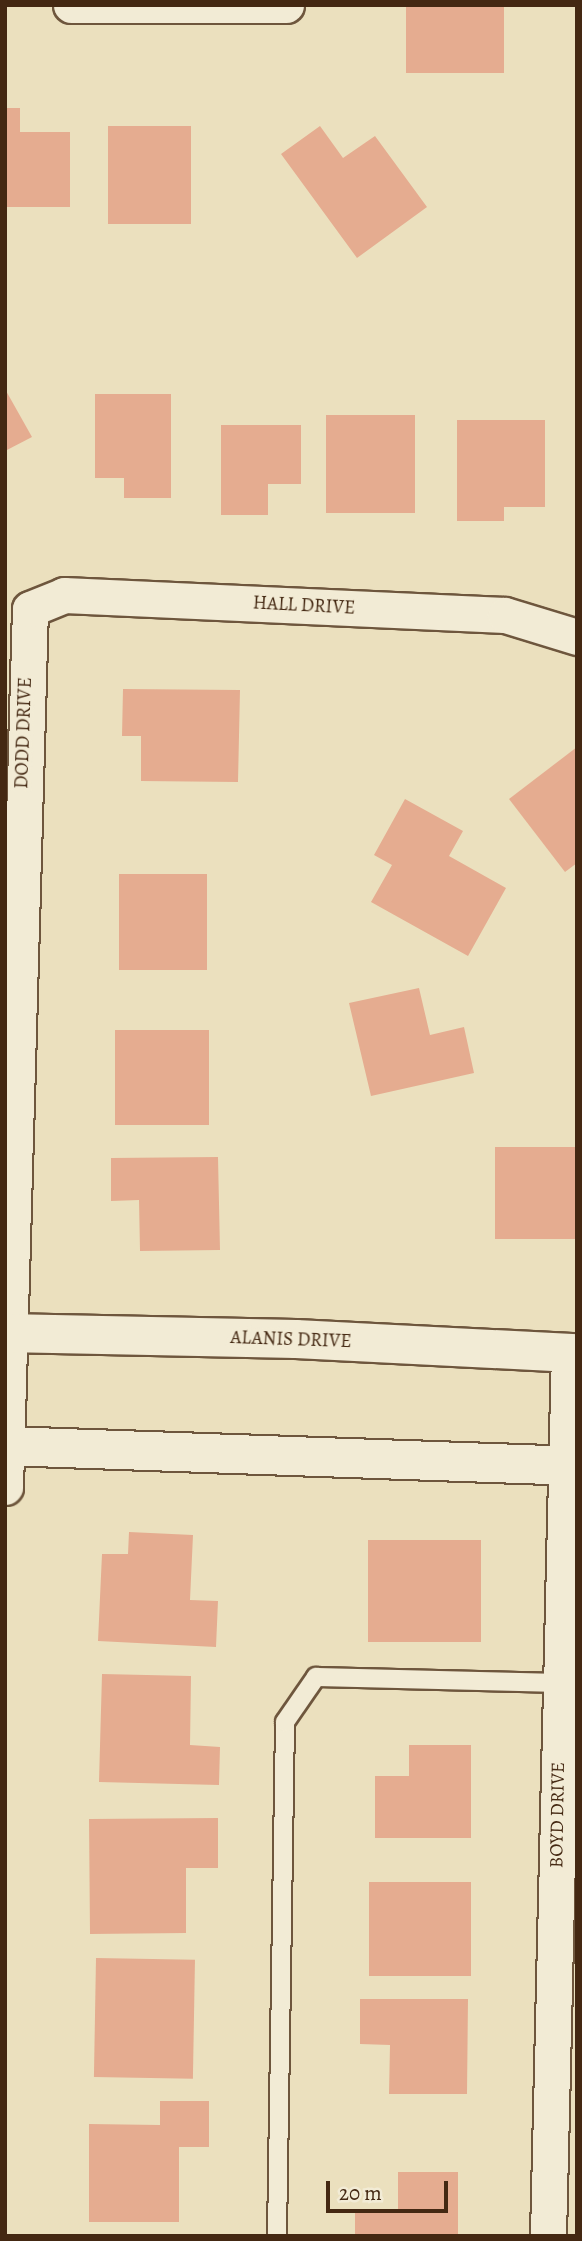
<!DOCTYPE html>
<style>
body{margin:0}
#map{position:relative;width:582px;height:2241px;overflow:hidden;background:#ebe0be;font-family:Alegreya,serif}
div>[style]{position:absolute}
[style*='--x']{left:calc(var(--x)*1px);top:calc(var(--y)*1px);width:calc(var(--w)*1px);rotate:calc(var(--a)*1deg)}
.building>*{inset:0;background:#e5ac90;transform-origin:0 0}
.roads{filter:drop-shadow(2px 0 #6e563d) drop-shadow(-2px 0 #6e563d) drop-shadow(0 2px #6e563d) drop-shadow(0 -2px #6e563d)}
.service>*{height:18px;margin:-9px;padding:0 9px;transform-origin:9px;border-radius:9px;background:#f2ebd5}
.minor>*{height:35px;margin:-17.5px;padding:0 17.5px;transform-origin:17.5px;border-radius:17.5px;background:#f2ebd5}
.secondary>*{height:38px;margin:-19px;padding:0 19px;transform-origin:19px;border-radius:19px;background:#f2ebd5}
span{translate:-50% -50%;white-space:nowrap;text-align:center;line-height:1.15;-webkit-text-stroke:7px #f2ebd5;paint-order:stroke}
.street-label{font-size:19px;color:#442812}
.frame{position:absolute;inset:0;border:7px solid #442812;pointer-events:none}
.scale{position:absolute;left:326px;top:2181px;width:122px;height:32px;box-sizing:border-box;border:4px solid #442812;border-top:0;padding-left:9px;font-size:21px;line-height:24px;white-space:nowrap;color:#442812;-webkit-text-stroke:5px #f2ebd5;paint-order:stroke}
</style>
<div id="map">
<div class="building">
<i style="left:406px;top:5px;width:98px;height:68px"></i>
<i style="clip-path:polygon(5px 108px,20px 108px,20px 132px,70px 132px,70px 207px,5px 207px)"></i>
<i style="left:108px;top:126px;width:83px;height:98px"></i>
<i style="clip-path:polygon(320px 126px,343px 158px,375px 136px,427px 207px,357px 258px,281px 154px)"></i>
<i style="clip-path:polygon(5px 389px,32px 437px,5px 451px)"></i>
<i style="clip-path:polygon(95px 394px,171px 394px,171px 498px,124px 498px,124px 478px,95px 478px)"></i>
<i style="left:326px;top:415px;width:89px;height:98px"></i>
<i style="clip-path:polygon(457px 420px,545px 420px,545px 507px,504px 507px,504px 521px,457px 521px)"></i>
<i style="clip-path:polygon(221px 425px,301px 425px,301px 484px,268px 484px,268px 515px,221px 515px)"></i>
<i style="clip-path:polygon(123px 689px,240px 690px,238px 782px,141px 781px,141px 736px,122px 736px)"></i>
<i style="clip-path:polygon(577px 747px,577px 863px,565px 872px,509px 799px)"></i>
<i style="clip-path:polygon(405px 799px,463px 831px,449px 856px,506px 888px,468px 956px,371px 902px,392px 865px,374px 855px)"></i>
<i style="left:119px;top:874px;width:88px;height:96px"></i>
<i style="clip-path:polygon(419px 988px,430px 1035px,464px 1027px,474px 1073px,371px 1096px,349px 1003px)"></i>
<i style="left:115px;top:1030px;width:94px;height:95px"></i>
<i style="left:495px;top:1147px;width:82px;height:92px"></i>
<i style="clip-path:polygon(218px 1157px,220px 1250px,140px 1251px,139px 1200px,111px 1201px,111px 1158px)"></i>
<i style="clip-path:polygon(129px 1532px,193px 1535px,190px 1600px,218px 1601px,216px 1647px,98px 1641px,102px 1554px,128px 1554px)"></i>
<i style="left:368px;top:1540px;width:113px;height:102px"></i>
<i style="clip-path:polygon(102px 1674px,191px 1676px,190px 1745px,220px 1747px,219px 1785px,99px 1782px)"></i>
<i style="clip-path:polygon(409px 1745px,471px 1745px,471px 1838px,375px 1838px,375px 1776px,409px 1776px)"></i>
<i style="clip-path:polygon(218px 1818px,218px 1868px,186px 1868px,186px 1933px,90px 1934px,89px 1819px)"></i>
<i style="left:369px;top:1882px;width:102px;height:94px"></i>
<i style="left:96px;top:1958px;width:99px;height:119px;rotate:1deg"></i>
<i style="clip-path:polygon(360px 1999px,468px 1999px,467px 2094px,389px 2094px,390px 2045px,360px 2044px)"></i>
<i style="clip-path:polygon(160px 2101px,209px 2101px,209px 2147px,179px 2147px,179px 2222px,89px 2222px,89px 2124px,160px 2125px)"></i>
<i style="clip-path:polygon(398px 2172px,458px 2172px,458px 2236px,355px 2236px,355px 2210px,398px 2210px)"></i>
</div>
<div class="roads">
<div class="service">
<i style="--x:277;--y:2236;--w:514;--a:-89.11"></i>
<i style="--x:285;--y:1722;--w:55;--a:-55.4"></i>
<i style="--x:316;--y:1677;--w:245;--a:1.4"></i>
</div>
<div class="minor">
<i style="--x:71;--y:5;--w:215;--a:0"></i>
<i style="--x:5;--y:1487;--w:878;--a:-88.37"></i>
<i style="--x:30;--y:609;--w:37;--a:-22"></i>
<i style="--x:64;--y:595;--w:441;--a:2.6"></i>
<i style="--x:505;--y:615;--w:75;--a:17"></i>
<i style="--x:548;--y:2236;--w:883;--a:-88.64"></i>
</div>
<div class="secondary">
<i style="--x:5;--y:1333;--w:291;--a:1.2"></i>
<i style="--x:296;--y:1339;--w:281;--a:2.9"></i>
<i style="--x:5;--y:1446;--w:572;--a:2"></i>
</div>
</div>
<div class="street-label">
<span style="left:304px;top:606px;rotate:3deg">HALL DRIVE</span>
<span style="left:24px;top:733px;rotate:-88deg">DODD DRIVE</span>
<span style="left:291px;top:1340px;rotate:2deg">ALANIS DRIVE</span>
<span style="left:558px;top:1815px;rotate:-89deg">BOYD DRIVE</span>
</div>
<div class="frame"></div>
<div class="scale">20 m</div>
</div>
